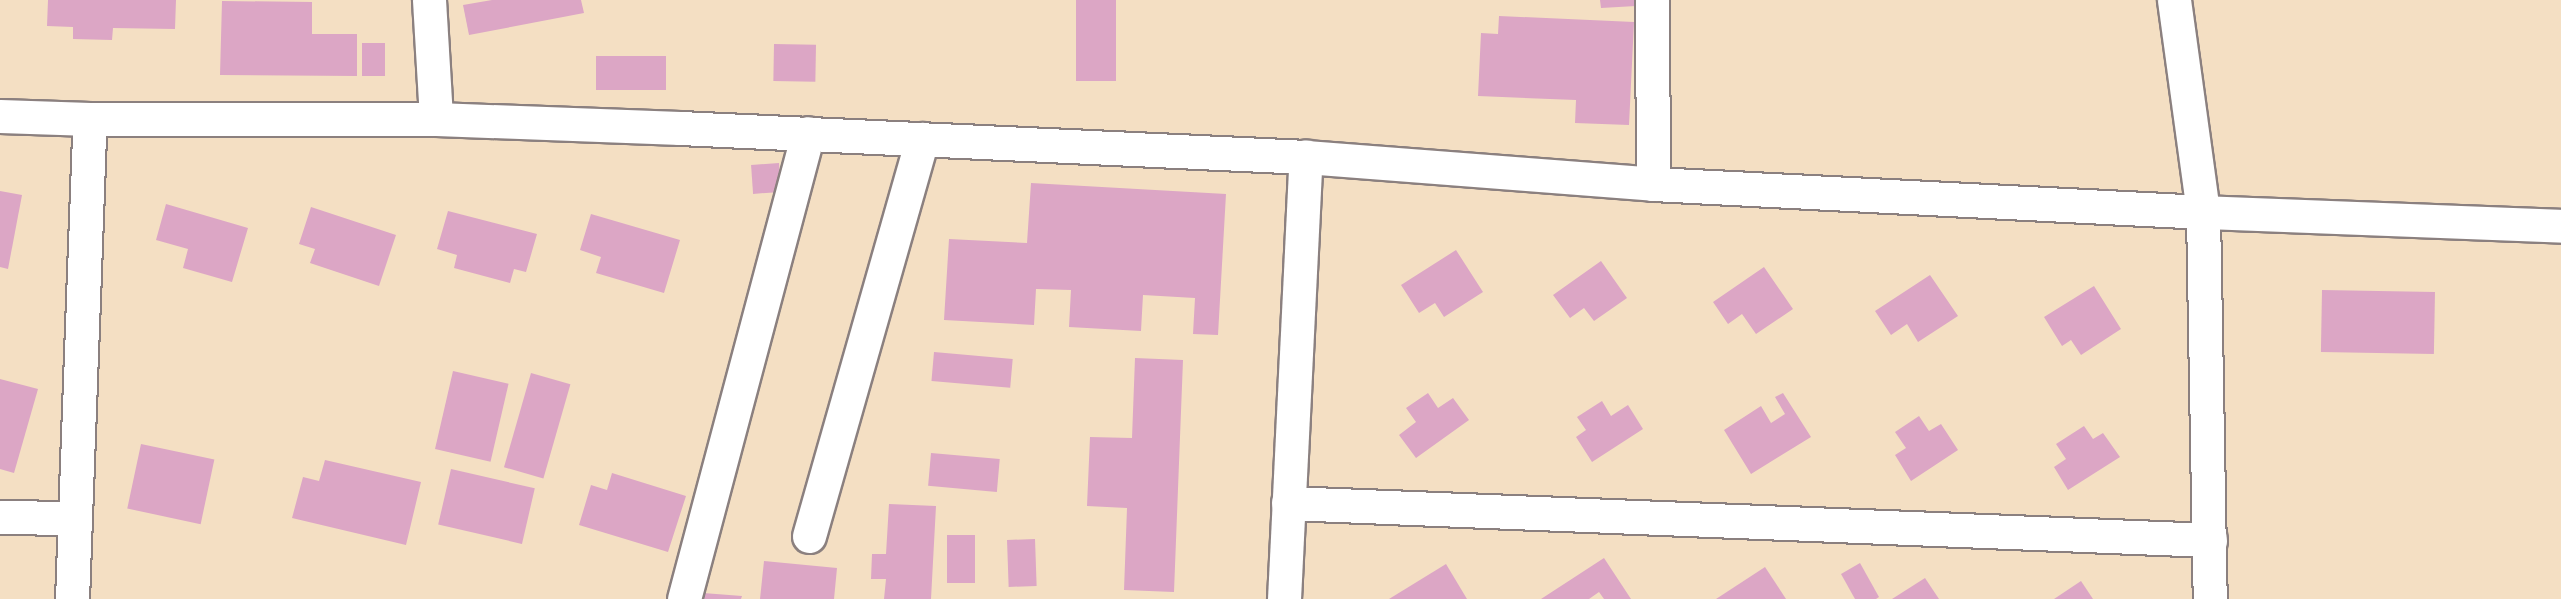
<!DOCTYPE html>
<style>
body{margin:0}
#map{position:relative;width:2561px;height:599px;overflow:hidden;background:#f4dfc3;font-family:"Gentium Book Plus",serif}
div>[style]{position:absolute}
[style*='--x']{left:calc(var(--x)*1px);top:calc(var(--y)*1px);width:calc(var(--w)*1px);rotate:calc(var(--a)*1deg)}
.building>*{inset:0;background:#dca6c5;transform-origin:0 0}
.roads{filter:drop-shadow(2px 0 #8b807f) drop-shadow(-2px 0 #8b807f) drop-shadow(0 2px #8b807f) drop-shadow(0 -2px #8b807f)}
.street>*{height:33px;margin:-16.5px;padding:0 16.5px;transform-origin:16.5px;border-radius:16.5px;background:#fff}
span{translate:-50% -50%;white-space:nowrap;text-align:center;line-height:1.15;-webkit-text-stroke:4.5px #fbf7ec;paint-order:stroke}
</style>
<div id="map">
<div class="building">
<i style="clip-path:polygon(48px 0,176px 0,175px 29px,113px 28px,112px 40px,73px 39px,73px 27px,47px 26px)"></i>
<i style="clip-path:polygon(492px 0,581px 0,584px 13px,469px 35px,463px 5px)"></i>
<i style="left:1076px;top:0;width:40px;height:81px"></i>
<i style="clip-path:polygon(1600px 0,1636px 0,1636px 6px,1601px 8px)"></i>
<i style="clip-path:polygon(222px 1px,312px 2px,312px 34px,357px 34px,357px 76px,220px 75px)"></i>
<i style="clip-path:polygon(1499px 16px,1634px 22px,1629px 125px,1575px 123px,1576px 100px,1478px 96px,1481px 33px,1498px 34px)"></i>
<i style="left:362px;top:43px;width:23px;height:33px"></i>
<i style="left:774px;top:44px;width:42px;height:37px;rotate:1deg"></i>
<i style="left:596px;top:56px;width:70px;height:34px"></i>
<i style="left:779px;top:163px;width:29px;height:28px;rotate:86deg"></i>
<i style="clip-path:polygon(1031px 183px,1226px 194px,1218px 335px,1193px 334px,1195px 298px,1143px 295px,1141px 331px,1069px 327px,1071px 290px,1036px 289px,1034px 325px,944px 320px,949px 239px,1027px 243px)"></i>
<i style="clip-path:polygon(0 191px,22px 195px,8px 269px,0 267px)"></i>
<i style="clip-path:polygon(166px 204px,248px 228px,232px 282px,183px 268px,188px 249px,156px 240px)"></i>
<i style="clip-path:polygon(311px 207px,396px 235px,379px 286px,310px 263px,315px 249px,299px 244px)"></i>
<i style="clip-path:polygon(448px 211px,537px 234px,526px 272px,514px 269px,510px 283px,454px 268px,457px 255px,437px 249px)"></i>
<i style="clip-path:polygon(591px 214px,680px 240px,664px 293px,596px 273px,601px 257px,580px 250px)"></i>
<i style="clip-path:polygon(1456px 250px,1483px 292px,1444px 317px,1435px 303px,1419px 313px,1401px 285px)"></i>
<i style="clip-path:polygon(1601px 261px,1627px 298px,1594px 321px,1584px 308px,1570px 318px,1553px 295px)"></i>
<i style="clip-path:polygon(1764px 267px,1793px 309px,1756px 334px,1742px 314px,1728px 324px,1713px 302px)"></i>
<i style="clip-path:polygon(1930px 275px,1958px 316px,1918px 342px,1907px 324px,1891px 335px,1875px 311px)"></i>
<i style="clip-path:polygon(2094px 286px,2121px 329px,2081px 355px,2071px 340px,2062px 346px,2044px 317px)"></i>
<i style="left:2322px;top:290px;width:113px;height:62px;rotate:1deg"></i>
<i style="left:934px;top:352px;width:79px;height:29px;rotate:5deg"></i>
<i style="clip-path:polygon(1135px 358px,1183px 360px,1174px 592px,1124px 590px,1127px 508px,1087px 506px,1090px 437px,1132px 438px)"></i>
<i style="left:453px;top:371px;width:57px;height:80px;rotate:13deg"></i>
<i style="left:531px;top:373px;width:41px;height:98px;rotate:16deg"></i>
<i style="clip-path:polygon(0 379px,38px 389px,14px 473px,0 469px)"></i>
<i style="clip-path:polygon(1428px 393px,1438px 408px,1453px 398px,1469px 420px,1416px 458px,1399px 435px,1416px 422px,1406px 408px)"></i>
<i style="clip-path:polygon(1783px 393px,1811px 437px,1751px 474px,1724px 430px,1761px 406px,1771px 423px,1785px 414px,1775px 397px)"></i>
<i style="clip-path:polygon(1602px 401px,1611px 416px,1628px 405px,1643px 429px,1592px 462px,1576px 437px,1586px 430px,1577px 417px)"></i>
<i style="clip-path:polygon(1919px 416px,1929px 431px,1941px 424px,1958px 450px,1911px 481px,1895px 455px,1906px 448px,1895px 432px)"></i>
<i style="clip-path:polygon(2084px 426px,2093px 439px,2103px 433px,2120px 457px,2068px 490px,2054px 467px,2066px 459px,2056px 444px)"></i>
<i style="left:141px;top:444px;width:75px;height:66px;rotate:12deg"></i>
<i style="left:931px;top:453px;width:69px;height:33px;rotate:5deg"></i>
<i style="clip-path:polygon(325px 460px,421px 482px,406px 545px,292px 518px,303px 477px,319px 481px)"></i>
<i style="left:451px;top:469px;width:86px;height:57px;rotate:13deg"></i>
<i style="clip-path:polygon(612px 473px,686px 496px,668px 552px,579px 525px,591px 485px,607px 490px)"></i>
<i style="clip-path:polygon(889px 504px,936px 506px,931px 599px,884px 599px,886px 579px,871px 579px,872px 554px,886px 554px)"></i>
<i style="left:947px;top:535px;width:28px;height:48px"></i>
<i style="left:1035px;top:539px;width:47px;height:28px;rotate:88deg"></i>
<i style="clip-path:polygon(1604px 558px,1631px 599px,1604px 599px,1599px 592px,1589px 599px,1541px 599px)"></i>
<i style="clip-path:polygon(764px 561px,837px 568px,834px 599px,760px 599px)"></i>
<i style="clip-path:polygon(1860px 563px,1879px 597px,1876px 599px,1855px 599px,1841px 574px)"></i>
<i style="clip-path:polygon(1446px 564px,1467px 599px,1389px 599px)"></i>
<i style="clip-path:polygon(1765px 567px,1786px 599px,1716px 599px)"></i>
<i style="clip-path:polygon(1925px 578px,1939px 599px,1892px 599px)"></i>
<i style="clip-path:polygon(2081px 581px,2093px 599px,2054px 599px)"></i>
<i style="clip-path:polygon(703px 593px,742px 596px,741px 599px,703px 599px)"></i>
</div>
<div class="roads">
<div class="street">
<i style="--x:429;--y:0;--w:119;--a:86.6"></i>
<i style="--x:1652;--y:0;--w:184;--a:89.7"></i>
<i style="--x:2174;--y:0;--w:214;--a:82.2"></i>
<i style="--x:2203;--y:212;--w:387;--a:89"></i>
<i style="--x:0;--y:116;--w:90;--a:1.9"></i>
<i style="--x:90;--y:119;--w:346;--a:0"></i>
<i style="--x:436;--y:119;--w:244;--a:2.1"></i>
<i style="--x:680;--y:128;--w:627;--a:2.65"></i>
<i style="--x:1306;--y:157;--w:348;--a:4.4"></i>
<i style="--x:1653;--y:184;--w:551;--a:2.91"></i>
<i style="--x:2203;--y:212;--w:358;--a:2.2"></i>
<i style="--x:1288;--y:503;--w:923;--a:2.3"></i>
<i style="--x:0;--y:517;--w:75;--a:0.8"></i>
<i style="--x:809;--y:536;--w:413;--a:-74.1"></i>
<i style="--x:72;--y:599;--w:480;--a:-87.9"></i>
<i style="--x:684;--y:599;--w:482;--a:-75.1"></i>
<i style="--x:1284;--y:599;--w:443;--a:-87.2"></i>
</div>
</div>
</div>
